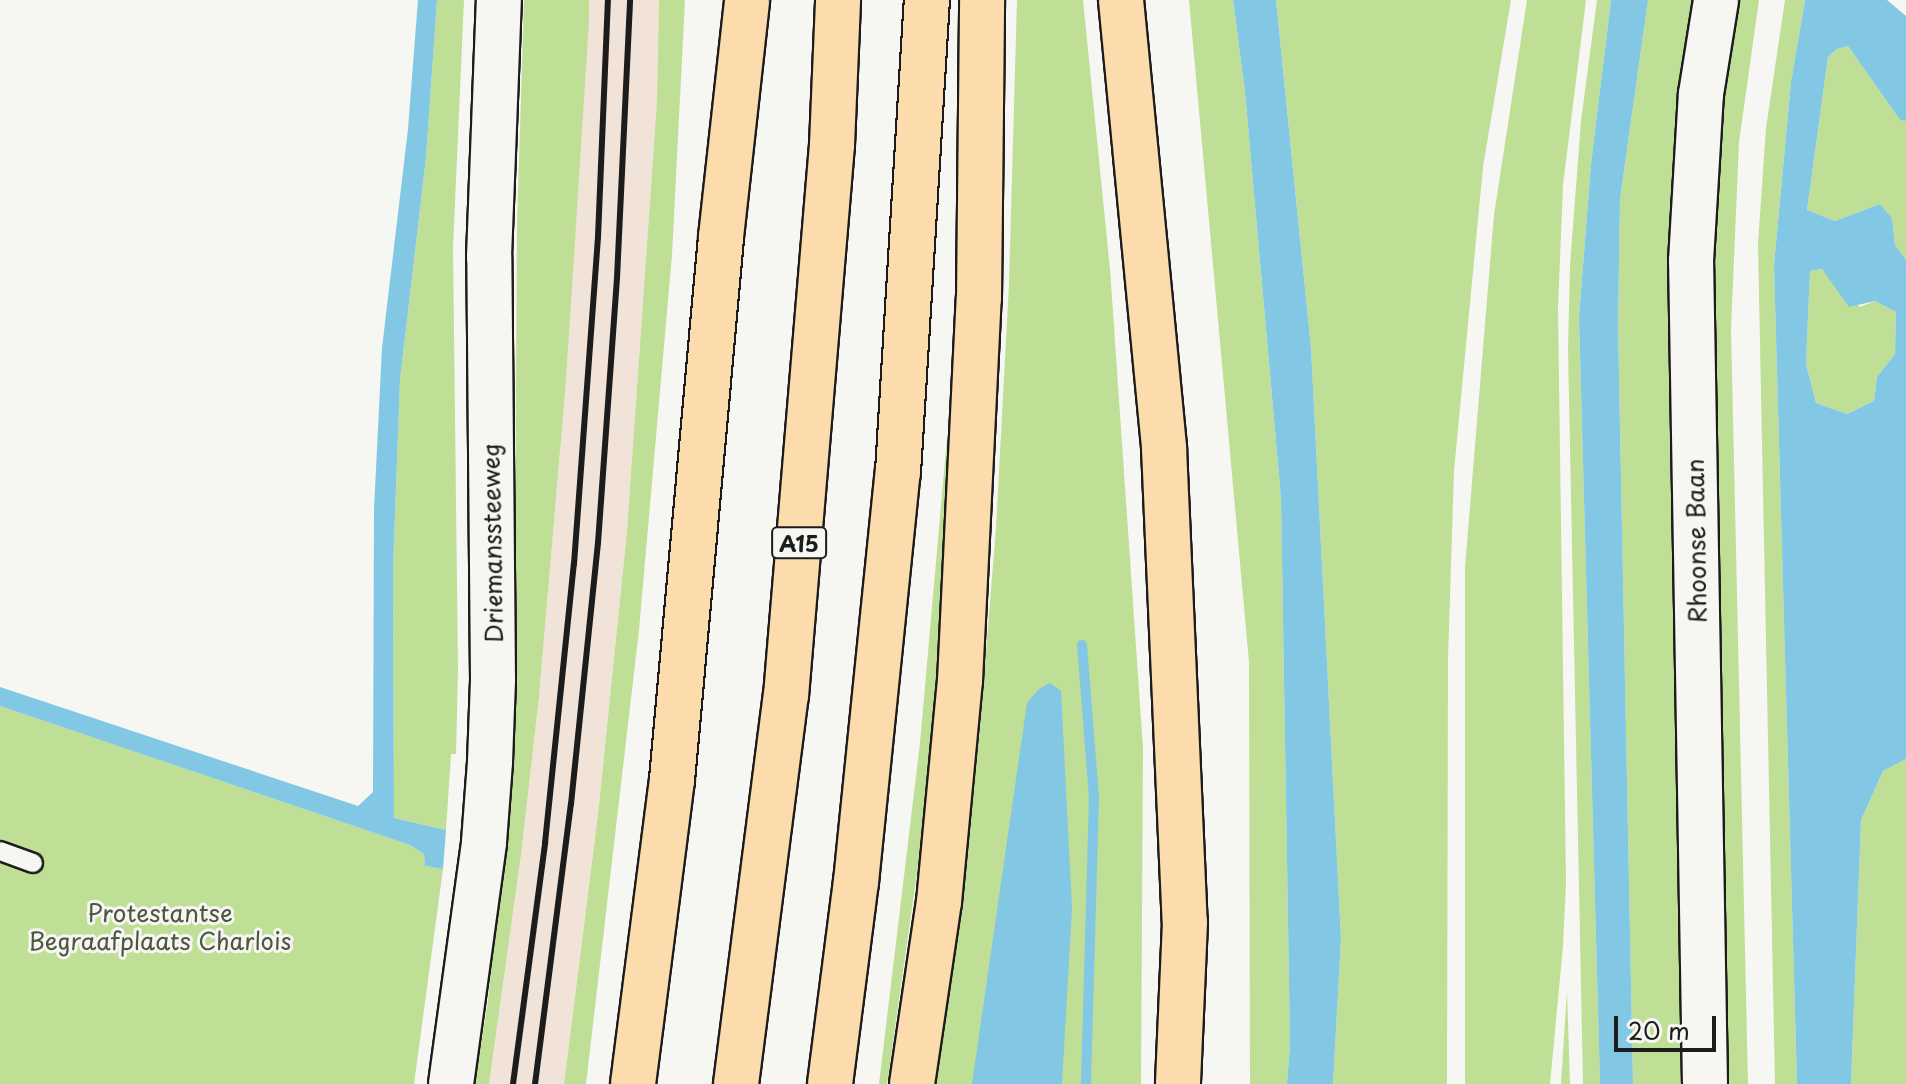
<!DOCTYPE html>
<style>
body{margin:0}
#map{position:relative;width:1906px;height:1084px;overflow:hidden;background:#f6f6f2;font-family:"Playpen Sans",sans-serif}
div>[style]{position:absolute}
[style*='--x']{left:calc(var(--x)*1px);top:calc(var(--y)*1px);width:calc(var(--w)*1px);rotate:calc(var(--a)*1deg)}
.built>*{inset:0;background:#f2e3d8}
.green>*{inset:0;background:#bfde96}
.water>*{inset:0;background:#82c7e4}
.stream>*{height:10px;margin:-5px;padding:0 5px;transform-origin:5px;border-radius:5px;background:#82c7e4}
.roads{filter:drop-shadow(2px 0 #1c1c1c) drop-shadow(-2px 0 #1c1c1c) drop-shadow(0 2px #1c1c1c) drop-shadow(0 -2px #1c1c1c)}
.lane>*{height:18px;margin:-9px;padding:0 9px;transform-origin:9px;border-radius:9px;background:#f6f6f2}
.secondary>*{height:44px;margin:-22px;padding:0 22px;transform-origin:22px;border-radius:22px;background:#f6f6f2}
.highway>*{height:44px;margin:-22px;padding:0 22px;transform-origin:22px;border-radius:22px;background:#fcdcac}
.rail>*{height:6px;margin:-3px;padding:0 3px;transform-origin:3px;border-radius:3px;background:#1c1c1c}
span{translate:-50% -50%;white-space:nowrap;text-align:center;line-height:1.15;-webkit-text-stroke:6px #f6f6f2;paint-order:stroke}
.shield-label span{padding:2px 6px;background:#f6f6f2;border:2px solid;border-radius:6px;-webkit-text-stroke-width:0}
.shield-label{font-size:22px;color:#1c1c1c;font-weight:700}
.street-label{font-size:24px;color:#1c1c1c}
.park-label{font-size:24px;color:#4d5641}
.scale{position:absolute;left:1614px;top:1016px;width:102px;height:36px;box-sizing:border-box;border:4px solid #1c1c1c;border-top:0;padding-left:10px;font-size:24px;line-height:28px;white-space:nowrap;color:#1c1c1c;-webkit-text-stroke:6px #f6f6f2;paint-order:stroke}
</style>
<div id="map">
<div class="built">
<i style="clip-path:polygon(589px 0,659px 0,657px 101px,627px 531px,598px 815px,564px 1084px,489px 1084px,521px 855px,539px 697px,566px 381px)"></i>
</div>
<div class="green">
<i style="clip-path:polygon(437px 0,464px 0,453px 248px,458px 670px,456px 754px,451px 754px,446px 830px,394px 818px,393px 569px,400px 380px,426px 158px)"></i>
<i style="clip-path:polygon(524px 0,589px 0,589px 21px,566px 381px,539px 697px,521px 855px,489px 1084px,475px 1084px,488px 1001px,514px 739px,517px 225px)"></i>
<i style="clip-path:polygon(659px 0,685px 0,672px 255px,639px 630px,586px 1084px,564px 1084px,598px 815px,627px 531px,657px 101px)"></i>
<i style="clip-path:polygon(1017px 0,1083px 0,1110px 269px,1143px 748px,1141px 1084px,928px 1084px,970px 764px,979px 740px,996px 528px,1009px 284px)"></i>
<i style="clip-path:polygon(1189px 0,1233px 0,1245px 92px,1281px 498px,1290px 1044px,1287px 1084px,1250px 1084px,1249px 662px)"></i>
<i style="clip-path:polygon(1276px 0,1511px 0,1483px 167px,1454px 471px,1448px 659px,1447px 1084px,1333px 1084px,1341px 939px,1311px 348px)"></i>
<i style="clip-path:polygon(1527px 0,1586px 0,1563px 185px,1558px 308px,1566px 884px,1563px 946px,1550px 1084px,1465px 1084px,1465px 567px,1494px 215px)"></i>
<i style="clip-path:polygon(1597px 0,1611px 0,1591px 164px,1579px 317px,1600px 1084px,1583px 1084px,1568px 349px,1570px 266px,1581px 121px)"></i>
<i style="clip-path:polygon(1648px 0,1696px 0,1687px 1084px,1633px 1084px,1618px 326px,1620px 199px)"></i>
<i style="clip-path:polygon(1738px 0,1759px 0,1739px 142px,1731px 329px,1748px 1084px,1728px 1084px,1711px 266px,1720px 125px)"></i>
<i style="clip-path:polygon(1785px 0,1805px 0,1791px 82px,1774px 265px,1797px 1084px,1775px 1084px,1758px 244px,1766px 128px)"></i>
<i style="clip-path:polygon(1848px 46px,1900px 120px,1906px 121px,1906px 260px,1895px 245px,1892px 218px,1880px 204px,1835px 221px,1807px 210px,1828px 57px,1837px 49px)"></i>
<i style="clip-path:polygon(1822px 269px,1860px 307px,1875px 301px,1896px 312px,1895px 354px,1877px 377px,1874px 401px,1847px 414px,1816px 403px,1806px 364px,1810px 271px)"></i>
<i style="clip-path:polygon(967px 358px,957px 505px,925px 816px,887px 1084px,879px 1084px,920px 743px,947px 438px)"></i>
<i style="clip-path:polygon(0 706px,410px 845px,424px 854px,425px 866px,443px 869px,414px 1084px,0 1084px)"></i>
<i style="clip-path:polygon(1906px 759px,1906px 1084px,1851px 1084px,1861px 820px,1883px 771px)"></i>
<i style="clip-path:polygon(1567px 991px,1570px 1084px,1561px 1084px)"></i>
</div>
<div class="water">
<i style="clip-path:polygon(418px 0,437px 0,426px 158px,400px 380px,393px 569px,394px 818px,446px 830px,443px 869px,425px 866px,424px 854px,410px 845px,0 706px,0 687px,358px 806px,373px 792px,374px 509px,382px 348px,408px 129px)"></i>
<i style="clip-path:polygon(1233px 0,1276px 0,1311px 348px,1341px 939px,1333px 1084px,1287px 1084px,1290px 1044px,1281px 498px,1245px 92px)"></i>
<i style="clip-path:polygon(1611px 0,1648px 0,1620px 199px,1618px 326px,1633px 1084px,1600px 1084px,1579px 317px,1591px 164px)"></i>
<i style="clip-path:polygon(evenodd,1805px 0,1887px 0,1906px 16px,1906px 121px,1900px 120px,1848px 46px,1837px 49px,1828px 57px,1807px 210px,1835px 221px,1880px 204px,1892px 218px,1895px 245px,1906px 260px,1906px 759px,1883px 771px,1861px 820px,1851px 1084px,1797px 1084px,1774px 265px,1791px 82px,1805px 0,1822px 269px,1849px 307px,1875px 301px,1896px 312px,1895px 354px,1877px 377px,1874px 401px,1847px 414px,1816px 403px,1806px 364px,1810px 271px,1822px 269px)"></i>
<i style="clip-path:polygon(1050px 683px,1061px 691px,1072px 908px,1062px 1084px,972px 1084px,1027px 703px,1039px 689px)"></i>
</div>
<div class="stream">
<i style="--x:1082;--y:645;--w:151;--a:85.5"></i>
<i style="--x:1094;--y:796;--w:288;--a:91.6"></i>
</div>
<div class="roads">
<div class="lane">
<i style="--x:0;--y:851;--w:35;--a:20"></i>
</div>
<div class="secondary">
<i style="--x:451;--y:1084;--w:244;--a:-82.2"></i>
<i style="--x:484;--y:842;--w:80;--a:-85.7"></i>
<i style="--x:490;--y:762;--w:82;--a:-87.9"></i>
<i style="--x:493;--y:680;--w:423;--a:-90.5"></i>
<i style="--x:489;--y:257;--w:257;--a:-87.8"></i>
<i style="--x:1705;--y:1084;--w:823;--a:-90.97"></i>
<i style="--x:1691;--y:261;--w:167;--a:-86.6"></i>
<i style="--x:1701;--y:94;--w:95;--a:-80.9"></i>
</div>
<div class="highway">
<i style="--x:1121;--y:0;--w:450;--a:84.5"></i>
<i style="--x:1164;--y:448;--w:474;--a:87.5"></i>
<i style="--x:1185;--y:922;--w:162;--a:92.5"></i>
<i style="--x:633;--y:1084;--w:306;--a:-82.7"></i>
<i style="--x:672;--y:780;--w:545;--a:-84.84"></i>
<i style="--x:721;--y:237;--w:238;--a:-83.7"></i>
<i style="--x:736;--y:1084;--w:391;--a:-82.7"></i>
<i style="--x:786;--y:696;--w:553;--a:-85.23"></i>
<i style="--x:832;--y:145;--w:145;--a:-87.6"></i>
<i style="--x:830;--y:1084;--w:204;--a:-82.7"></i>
<i style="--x:856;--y:882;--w:412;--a:-84.2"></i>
<i style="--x:898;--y:472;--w:473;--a:-86.5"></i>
<i style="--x:912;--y:1084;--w:184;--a:-81.6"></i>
<i style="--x:939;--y:902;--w:222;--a:-84.6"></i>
<i style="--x:960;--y:681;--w:383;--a:-87.2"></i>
<i style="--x:979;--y:298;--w:298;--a:-89.4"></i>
</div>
</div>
<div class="rail">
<i style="--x:513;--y:1084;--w:243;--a:-82.4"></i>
<i style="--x:545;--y:843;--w:281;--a:-84.1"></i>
<i style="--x:574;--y:564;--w:328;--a:-85.8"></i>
<i style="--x:598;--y:237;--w:237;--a:-87.6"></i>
<i style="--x:535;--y:1084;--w:282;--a:-82.7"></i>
<i style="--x:571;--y:804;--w:262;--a:-84.1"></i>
<i style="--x:598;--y:543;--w:266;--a:-85.9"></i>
<i style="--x:617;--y:278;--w:278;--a:-87.3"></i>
</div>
<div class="shield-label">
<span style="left:799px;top:543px">A15</span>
</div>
<div class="street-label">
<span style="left:1696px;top:541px;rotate:-91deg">Rhoonse Baan</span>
<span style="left:492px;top:543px;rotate:-91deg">Driemanssteeweg</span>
</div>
<div class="park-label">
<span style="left:160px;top:927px">Protestantse<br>Begraafplaats Charlois</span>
</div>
<div class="scale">20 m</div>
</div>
